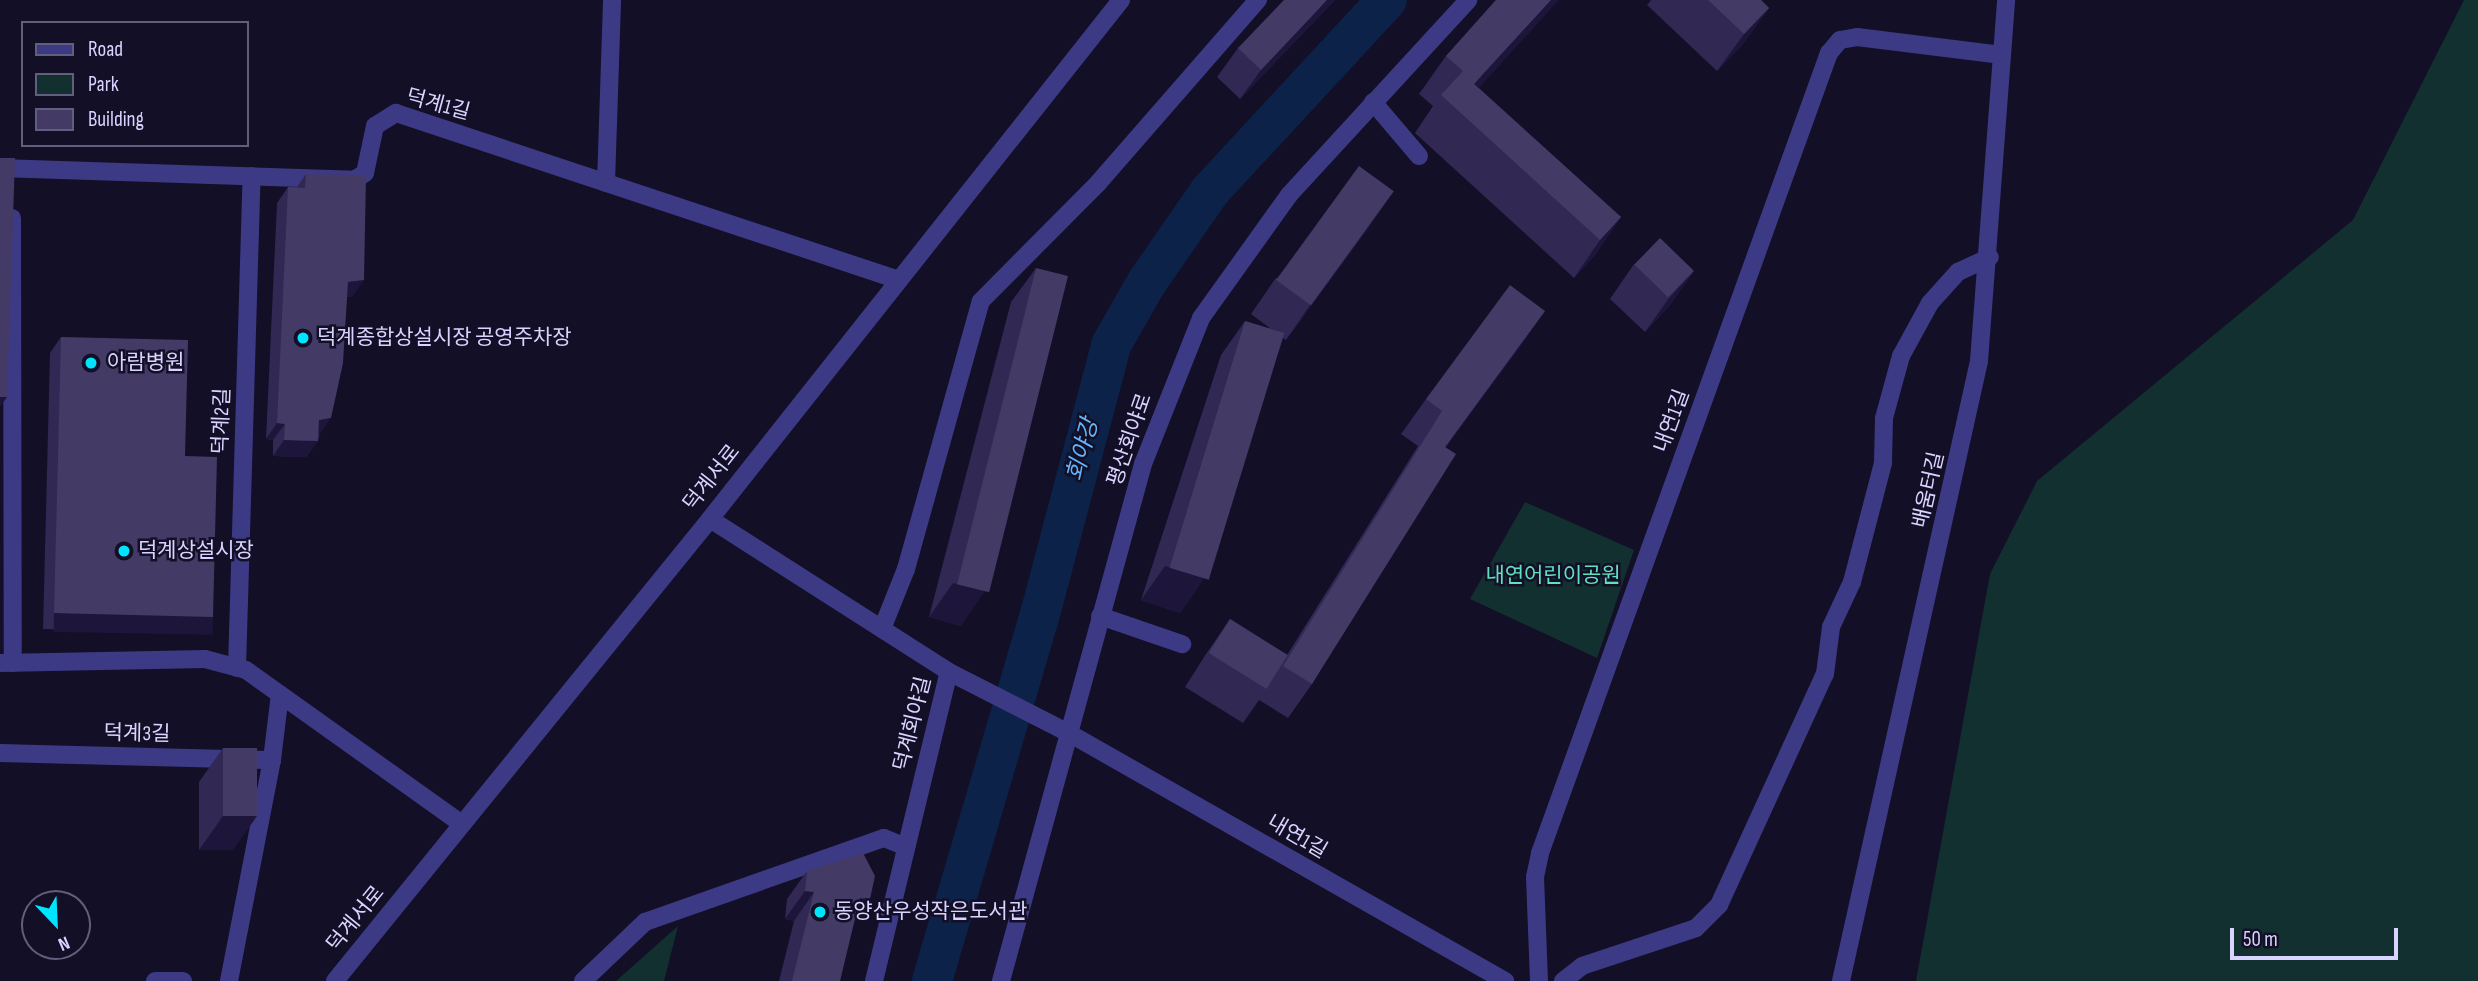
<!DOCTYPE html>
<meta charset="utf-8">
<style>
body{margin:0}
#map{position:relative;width:2478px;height:981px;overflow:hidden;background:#130f26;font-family:"Sofia Sans Condensed","Noto Sans KR",sans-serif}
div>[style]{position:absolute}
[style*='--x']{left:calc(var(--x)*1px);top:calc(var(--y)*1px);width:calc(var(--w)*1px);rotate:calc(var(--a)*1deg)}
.green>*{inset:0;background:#12302f}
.river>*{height:40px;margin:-20px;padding:0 20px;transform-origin:20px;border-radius:20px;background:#0c2248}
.minor>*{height:18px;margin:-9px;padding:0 9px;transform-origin:9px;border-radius:9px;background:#3d3a85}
.tertiary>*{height:18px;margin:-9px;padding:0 9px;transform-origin:9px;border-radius:9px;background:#3d3a85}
.wall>*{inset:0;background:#312854}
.shaded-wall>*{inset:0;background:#1d163a;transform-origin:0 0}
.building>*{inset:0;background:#433a66;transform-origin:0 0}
.dots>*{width:19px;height:19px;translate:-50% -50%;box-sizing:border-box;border:4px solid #130f26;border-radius:50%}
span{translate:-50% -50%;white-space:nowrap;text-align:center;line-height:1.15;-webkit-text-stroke:5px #130f26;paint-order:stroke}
.street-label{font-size:21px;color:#d9d4ff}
.poi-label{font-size:21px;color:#d9d4ff}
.left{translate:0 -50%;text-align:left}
.park-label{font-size:21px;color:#5fe0c0}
.water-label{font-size:23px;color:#62b6ff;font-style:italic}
.legend{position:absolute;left:21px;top:21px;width:228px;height:126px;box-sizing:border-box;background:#130f26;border:2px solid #625e7d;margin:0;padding:9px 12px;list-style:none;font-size:21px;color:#d9d4ff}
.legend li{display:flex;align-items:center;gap:14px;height:35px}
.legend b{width:35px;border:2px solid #625e7d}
.north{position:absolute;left:21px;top:890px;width:70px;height:70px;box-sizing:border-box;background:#130f26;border:2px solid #625e7d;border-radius:50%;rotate:157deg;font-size:19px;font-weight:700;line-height:28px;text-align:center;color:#d9d4ff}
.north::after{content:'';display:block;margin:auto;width:24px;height:32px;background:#00e5ff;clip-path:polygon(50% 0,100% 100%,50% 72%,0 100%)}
.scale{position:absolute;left:2230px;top:928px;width:168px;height:32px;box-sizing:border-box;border:4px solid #d9d4ff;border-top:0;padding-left:9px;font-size:21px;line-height:24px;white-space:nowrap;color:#d9d4ff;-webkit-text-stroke:5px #130f26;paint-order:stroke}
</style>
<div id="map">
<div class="green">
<i style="clip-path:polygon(2464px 0,2478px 0,2478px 981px,1916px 981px,1990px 574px,2037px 481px,2353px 220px)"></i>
<i style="clip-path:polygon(1525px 502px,1634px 550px,1597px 658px,1470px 599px)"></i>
<i style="clip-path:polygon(678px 926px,664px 981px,616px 981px)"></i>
</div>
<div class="river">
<i style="--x:932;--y:981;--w:390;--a:-73.6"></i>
<i style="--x:1042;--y:607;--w:271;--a:-75.2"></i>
<i style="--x:1111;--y:345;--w:73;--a:-60.3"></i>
<i style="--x:1147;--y:282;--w:111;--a:-55.3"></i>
<i style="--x:1210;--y:191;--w:260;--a:-47.2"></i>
</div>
<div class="minor">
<i style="--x:1373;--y:102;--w:71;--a:49.6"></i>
<i style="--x:0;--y:168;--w:354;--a:1.9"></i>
<i style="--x:354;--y:180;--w:13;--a:-32"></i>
<i style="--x:365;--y:173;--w:48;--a:-78"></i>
<i style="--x:375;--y:126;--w:25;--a:-32"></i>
<i style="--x:396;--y:113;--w:527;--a:18.37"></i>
<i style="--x:606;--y:183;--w:183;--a:-88.1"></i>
<i style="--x:12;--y:218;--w:445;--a:89.9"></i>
<i style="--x:710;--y:519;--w:284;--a:32.6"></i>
<i style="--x:949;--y:672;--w:132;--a:27"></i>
<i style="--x:1067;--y:732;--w:504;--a:29.62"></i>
<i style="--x:1100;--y:616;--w:87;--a:18.9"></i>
<i style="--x:882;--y:629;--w:65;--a:-68.2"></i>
<i style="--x:906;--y:569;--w:278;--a:-74.4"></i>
<i style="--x:981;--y:301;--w:168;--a:-45.2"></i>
<i style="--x:1099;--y:182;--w:242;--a:-48.9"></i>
<i style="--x:0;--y:663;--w:205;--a:-1.1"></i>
<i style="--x:205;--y:659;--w:42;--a:15"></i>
<i style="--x:246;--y:670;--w:265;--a:35.5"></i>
<i style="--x:237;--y:668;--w:492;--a:-88.3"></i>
<i style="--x:0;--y:753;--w:272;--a:1.5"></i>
<i style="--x:155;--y:981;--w:28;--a:0"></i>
<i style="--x:229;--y:981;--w:225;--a:-79"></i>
<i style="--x:272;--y:760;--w:66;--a:-83.1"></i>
<i style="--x:583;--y:981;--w:86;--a:-43.6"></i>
<i style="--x:645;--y:922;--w:253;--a:-19.4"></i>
<i style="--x:884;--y:838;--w:24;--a:22"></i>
<i style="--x:874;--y:981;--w:318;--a:-76.4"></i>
<i style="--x:1001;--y:981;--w:536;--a:-74.64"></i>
<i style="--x:1143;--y:464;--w:157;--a:-68.3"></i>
<i style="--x:1201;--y:318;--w:151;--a:-54.4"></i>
<i style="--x:1289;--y:195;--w:265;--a:-47.4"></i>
<i style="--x:1539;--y:981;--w:104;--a:-92.2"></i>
<i style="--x:1535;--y:877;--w:25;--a:-78"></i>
<i style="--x:1540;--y:853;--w:851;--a:-70.14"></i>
<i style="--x:1829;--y:53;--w:17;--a:-50"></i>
<i style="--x:1840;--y:40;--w:17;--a:-10"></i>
<i style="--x:1857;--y:37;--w:146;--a:7.1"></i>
<i style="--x:1563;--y:981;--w:24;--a:-38"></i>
<i style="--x:1582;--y:966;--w:120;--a:-18.4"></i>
<i style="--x:1696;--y:928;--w:33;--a:-45"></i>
<i style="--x:1719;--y:905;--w:254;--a:-65.4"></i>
<i style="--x:1825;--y:674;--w:47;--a:-82.7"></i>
<i style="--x:1831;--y:627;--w:50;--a:-65"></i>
<i style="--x:1852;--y:582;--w:123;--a:-75.4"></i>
<i style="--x:1883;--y:463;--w:45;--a:-88.7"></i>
<i style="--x:1884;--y:418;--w:64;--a:-74.7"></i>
<i style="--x:1901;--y:356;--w:60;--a:-61.3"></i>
<i style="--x:1930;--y:303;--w:42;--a:-47.9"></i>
<i style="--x:1958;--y:272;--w:35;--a:-25"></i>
<i style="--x:1841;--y:981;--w:635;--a:-77.45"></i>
<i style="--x:1979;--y:361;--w:362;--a:-85.7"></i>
</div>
<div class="tertiary">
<i style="--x:335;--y:981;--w:595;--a:-50.93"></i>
<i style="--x:710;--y:519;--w:662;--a:-51.62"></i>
</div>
<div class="wall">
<i style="clip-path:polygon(1335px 0,1240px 99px,1217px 77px,1238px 48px)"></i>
<i style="clip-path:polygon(1496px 0,1479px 88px,1621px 217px,1595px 255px,1574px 278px,1415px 133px,1433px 106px,1419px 94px,1446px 56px)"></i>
<i style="clip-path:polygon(1651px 0,1761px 0,1769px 8px,1742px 45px,1717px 71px,1647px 5px)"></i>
<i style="clip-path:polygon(306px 174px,353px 296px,347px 297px,318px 441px,306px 457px,273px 456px,273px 440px,266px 439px,277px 203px,288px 187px,297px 187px)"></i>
<i style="clip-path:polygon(1370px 226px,1286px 340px,1283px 338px,1204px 578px,1180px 613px,1141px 600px,1221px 355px,1245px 321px,1271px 329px,1251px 314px,1275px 279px)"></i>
<i style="clip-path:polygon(1634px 264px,1694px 271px,1670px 305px,1645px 332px,1610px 299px)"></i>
<i style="clip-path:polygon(1036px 268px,961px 626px,929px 617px,1011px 302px)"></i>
<i style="clip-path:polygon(1545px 311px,1446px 447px,1312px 684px,1288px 718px,1259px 700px,1243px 723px,1185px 687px,1206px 654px,1230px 619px,1287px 655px,1418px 446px,1401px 434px,1426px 399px)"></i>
<i style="clip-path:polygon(61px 337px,185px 456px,202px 633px,43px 629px,50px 353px)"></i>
<i style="clip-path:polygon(223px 748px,233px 850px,199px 850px,199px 782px)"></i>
<i style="clip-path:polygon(807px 871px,870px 899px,853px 923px,840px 981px,779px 981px,794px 921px,785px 919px,787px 899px)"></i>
</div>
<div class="shaded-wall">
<i style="clip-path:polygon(1327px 0,1335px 0,1240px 99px,1261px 70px)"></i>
<i style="clip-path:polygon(1551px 0,1559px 0,1458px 111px,1474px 84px)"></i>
<i style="clip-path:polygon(1769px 8px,1742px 45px,1717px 71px,1744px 34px)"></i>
<i style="clip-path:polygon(1394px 191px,1370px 226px,1286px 340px,1310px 305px)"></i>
<i style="clip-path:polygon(1621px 217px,1595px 255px,1574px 278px,1600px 240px)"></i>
<i style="clip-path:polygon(1694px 271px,1670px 305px,1645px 332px,1669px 298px)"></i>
<i style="clip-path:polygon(364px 280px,353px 296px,337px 298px,348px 282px)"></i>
<i style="clip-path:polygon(1545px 311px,1521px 346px,1420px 481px)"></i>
<i style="clip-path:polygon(0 397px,7px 397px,0 407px)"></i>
<i style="clip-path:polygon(331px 418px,320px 434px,308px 436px,319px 420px)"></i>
<i style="clip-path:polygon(277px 423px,285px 424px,273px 440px,266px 439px)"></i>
<i style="clip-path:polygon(284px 440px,318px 441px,306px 457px,273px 456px)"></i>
<i style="clip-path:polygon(1165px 566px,1204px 578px,1180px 613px,1141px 600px)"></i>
<i style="clip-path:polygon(953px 583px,985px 591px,961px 626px,929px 617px)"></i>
<i style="left:54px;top:613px;width:159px;height:19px;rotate:1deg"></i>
<i style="clip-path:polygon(223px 816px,257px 816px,233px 850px,199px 850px)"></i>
<i style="clip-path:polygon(805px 891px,814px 892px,794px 921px,785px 919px)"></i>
<i style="clip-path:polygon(860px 898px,870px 899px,850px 928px)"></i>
</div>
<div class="building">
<i style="clip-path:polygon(1284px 0,1327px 0,1261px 70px,1238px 48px)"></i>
<i style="clip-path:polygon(1496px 0,1551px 0,1474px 84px,1621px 217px,1600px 240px,1441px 95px,1463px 71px,1446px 56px)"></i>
<i style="clip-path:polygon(1708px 0,1761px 0,1769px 8px,1744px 34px)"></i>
<i style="clip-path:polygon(0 158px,15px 158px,7px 397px,0 397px)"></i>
<i style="left:1359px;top:166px;width:43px;height:141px;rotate:36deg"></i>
<i style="clip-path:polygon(306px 174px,366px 175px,364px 280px,348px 282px,343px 363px,331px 418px,319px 420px,318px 441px,284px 440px,285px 424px,277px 423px,288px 187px,305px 188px)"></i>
<i style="left:1660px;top:238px;width:47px;height:37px;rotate:44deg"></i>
<i style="left:1036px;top:268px;width:33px;height:326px;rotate:14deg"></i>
<i style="clip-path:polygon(1510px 285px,1545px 311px,1445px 447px,1456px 454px,1312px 684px,1283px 666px,1442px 411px,1426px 399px)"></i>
<i style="left:1245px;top:321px;width:41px;height:258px;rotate:17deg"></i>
<i style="clip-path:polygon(61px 337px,188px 340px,185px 456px,217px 457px,213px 617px,54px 613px)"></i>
<i style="left:1230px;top:619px;width:68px;height:40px;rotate:32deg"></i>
<i style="left:223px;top:748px;width:34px;height:68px"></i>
<i style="clip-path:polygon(863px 853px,875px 876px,870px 899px,860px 898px,840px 981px,792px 981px,814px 892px,805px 891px,807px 871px)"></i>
</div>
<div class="dots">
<i style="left:303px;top:338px;background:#00e5ff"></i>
<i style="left:91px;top:363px;background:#00e5ff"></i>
<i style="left:124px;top:551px;background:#00e5ff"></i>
<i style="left:820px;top:912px;background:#00e5ff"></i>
</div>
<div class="street-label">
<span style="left:438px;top:105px;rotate:15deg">덕계1길</span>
<span style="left:222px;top:421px;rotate:-88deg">덕계2길</span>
<span style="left:1672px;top:421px;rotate:-70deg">내연1길</span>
<span style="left:1130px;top:440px;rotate:-71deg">평산회야로</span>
<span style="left:712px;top:478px;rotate:-52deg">덕계서로</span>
<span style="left:1929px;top:490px;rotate:-77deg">배움터길</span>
<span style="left:913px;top:724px;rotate:-76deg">덕계회야길</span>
<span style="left:137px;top:734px;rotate:1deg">덕계3길</span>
<span style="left:1297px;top:837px;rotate:30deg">내연1길</span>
<span style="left:356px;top:919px;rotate:-51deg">덕계서로</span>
</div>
<div class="poi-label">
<span class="left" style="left:317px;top:338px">덕계종합상설시장 공영주차장</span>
<span class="left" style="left:107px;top:363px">아람병원</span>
<span class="left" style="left:138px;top:551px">덕계상설시장</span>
<span class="left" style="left:834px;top:912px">동양산우성작은도서관</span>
</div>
<div class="park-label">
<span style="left:1553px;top:576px">내연어린이공원</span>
</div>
<div class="water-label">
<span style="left:1083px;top:450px;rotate:-75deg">회야강</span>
</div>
<ul class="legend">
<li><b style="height:9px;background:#3d3a85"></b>Road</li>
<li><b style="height:19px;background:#12302f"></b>Park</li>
<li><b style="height:19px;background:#433a66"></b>Building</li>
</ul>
<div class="north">N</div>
<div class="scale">50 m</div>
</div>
